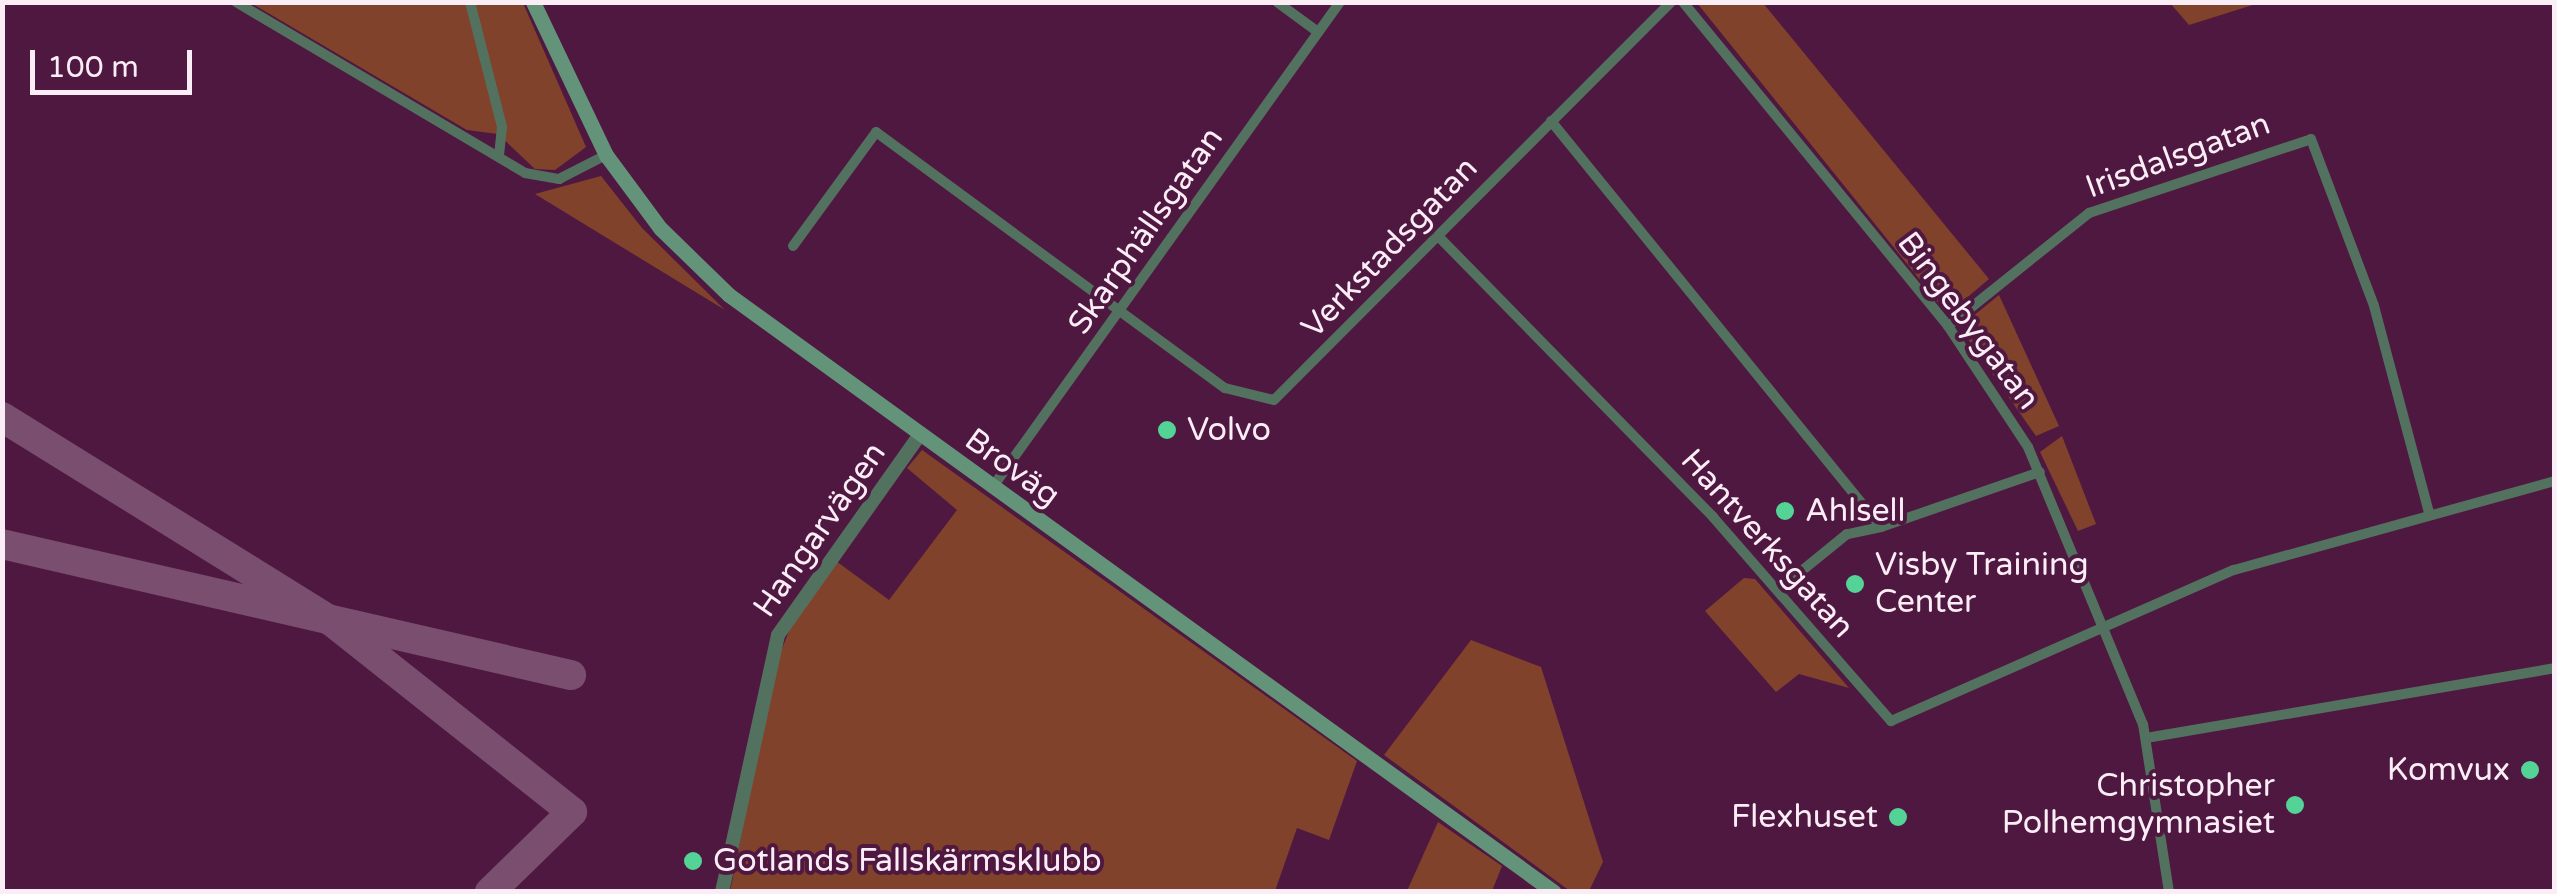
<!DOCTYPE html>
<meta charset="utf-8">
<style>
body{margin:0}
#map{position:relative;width:2557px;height:894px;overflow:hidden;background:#4f1841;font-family:"Varela Round",sans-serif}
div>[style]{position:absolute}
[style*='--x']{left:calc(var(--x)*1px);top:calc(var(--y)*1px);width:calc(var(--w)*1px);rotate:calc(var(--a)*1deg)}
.green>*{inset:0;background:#81422c}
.taxiway>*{height:30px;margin:-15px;padding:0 15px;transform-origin:15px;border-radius:15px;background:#7a4e6f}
.minor>*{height:10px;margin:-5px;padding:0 5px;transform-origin:5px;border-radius:5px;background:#53715f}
.tertiary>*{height:14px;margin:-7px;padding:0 7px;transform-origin:7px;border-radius:7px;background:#53715f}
.secondary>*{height:15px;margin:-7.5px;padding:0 7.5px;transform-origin:7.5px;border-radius:7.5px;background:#639479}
.dots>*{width:28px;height:28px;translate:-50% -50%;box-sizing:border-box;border:5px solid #4f1841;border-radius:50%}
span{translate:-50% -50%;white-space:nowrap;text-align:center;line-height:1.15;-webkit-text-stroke:8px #4f1841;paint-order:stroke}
.street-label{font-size:32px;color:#fbedf6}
.poi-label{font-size:32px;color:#fbedf6}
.left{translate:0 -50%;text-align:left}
.right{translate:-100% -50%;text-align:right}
.frame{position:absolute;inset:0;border:5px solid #fbedf6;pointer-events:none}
.scale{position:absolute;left:30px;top:50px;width:162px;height:45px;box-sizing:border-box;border:5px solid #fbedf6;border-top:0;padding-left:12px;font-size:30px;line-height:35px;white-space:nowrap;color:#fbedf6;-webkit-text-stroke:8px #4f1841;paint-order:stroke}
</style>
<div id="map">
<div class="green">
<i style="clip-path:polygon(251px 3px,523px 3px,586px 147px,555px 170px,535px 169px,498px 134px,467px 130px)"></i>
<i style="clip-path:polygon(1697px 3px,1763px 3px,1989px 279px,1957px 306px,1941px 306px)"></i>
<i style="clip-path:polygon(2170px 3px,2259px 3px,2189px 25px)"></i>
<i style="clip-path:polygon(601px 176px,642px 228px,725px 310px,535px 194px)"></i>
<i style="clip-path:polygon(1999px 295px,2059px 426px,2036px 436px,1965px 335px,1967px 321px)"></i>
<i style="clip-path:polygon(2062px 436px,2096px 524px,2078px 531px,2040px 452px)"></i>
<i style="clip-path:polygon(922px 450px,1357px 761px,1329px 840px,1297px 828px,1275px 891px,730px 892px,775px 667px,794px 618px,836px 561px,889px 600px,957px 510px,907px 468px)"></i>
<i style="clip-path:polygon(1744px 578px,1755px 579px,1849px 688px,1799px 674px,1776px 692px,1705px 611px)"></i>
<i style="clip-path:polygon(1471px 640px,1541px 667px,1603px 862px,1589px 891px,1570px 891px,1384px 755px)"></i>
<i style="clip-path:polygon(1438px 822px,1502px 866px,1492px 891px,1407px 891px)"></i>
</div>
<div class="taxiway">
<i style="--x:2;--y:417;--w:386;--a:31.8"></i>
<i style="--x:330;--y:620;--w:309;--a:38.4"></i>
<i style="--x:572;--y:812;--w:115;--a:135.7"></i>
<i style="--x:2;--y:544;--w:584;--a:12.97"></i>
</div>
<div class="minor">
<i style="--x:236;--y:2;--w:336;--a:30.6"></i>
<i style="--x:525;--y:173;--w:35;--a:10"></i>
<i style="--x:559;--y:179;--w:53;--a:-27.1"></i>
<i style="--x:470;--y:2;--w:129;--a:75.6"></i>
<i style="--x:502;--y:127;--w:30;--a:96"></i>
<i style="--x:1277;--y:2;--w:51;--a:36.2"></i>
<i style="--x:1683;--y:2;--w:419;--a:50.7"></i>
<i style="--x:1948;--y:326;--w:145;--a:56.5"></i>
<i style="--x:2028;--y:447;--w:300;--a:67.5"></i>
<i style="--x:2143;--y:724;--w:170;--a:81.2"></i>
<i style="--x:1551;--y:121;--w:523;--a:50.9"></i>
<i style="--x:1881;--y:527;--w:35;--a:168"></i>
<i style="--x:1847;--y:534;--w:89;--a:140.9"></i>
<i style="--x:1439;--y:237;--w:392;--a:45.6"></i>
<i style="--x:1713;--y:517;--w:271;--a:48.9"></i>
<i style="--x:1891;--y:721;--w:375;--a:-23.8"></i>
<i style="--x:2234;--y:570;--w:332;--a:-15.5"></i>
<i style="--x:793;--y:246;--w:141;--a:-53.9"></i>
<i style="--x:876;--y:132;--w:433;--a:36.3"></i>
<i style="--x:1225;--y:388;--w:50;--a:13.8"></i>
<i style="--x:1274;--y:400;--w:562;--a:-45.07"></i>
<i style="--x:1948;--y:326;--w:181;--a:-38.7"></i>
<i style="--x:2089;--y:213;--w:234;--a:-18.4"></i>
<i style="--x:2311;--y:139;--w:178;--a:69.3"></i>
<i style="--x:2374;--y:306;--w:213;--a:75.1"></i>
<i style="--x:992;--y:488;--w:598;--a:-54.4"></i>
<i style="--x:1881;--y:527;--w:168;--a:-19.1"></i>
<i style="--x:2146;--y:738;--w:414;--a:-9.7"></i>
</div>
<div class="tertiary">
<i style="--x:722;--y:892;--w:263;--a:-77.7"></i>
<i style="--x:778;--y:635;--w:244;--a:-54.7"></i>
</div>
<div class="secondary">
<i style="--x:533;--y:2;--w:170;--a:64.5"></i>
<i style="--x:606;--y:155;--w:91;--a:53.5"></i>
<i style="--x:660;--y:228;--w:96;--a:44.2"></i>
<i style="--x:729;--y:295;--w:1018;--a:35.89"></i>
</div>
<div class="dots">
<i style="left:1167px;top:430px;background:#54d396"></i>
<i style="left:1785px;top:511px;background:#54d396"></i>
<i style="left:1855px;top:584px;background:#54d396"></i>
<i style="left:2530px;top:770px;background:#54d396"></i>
<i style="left:2295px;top:805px;background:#54d396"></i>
<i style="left:1898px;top:817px;background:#54d396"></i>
<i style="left:693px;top:861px;background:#54d396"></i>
</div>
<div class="street-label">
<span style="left:2178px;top:156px;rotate:-20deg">Irisdalsgatan</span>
<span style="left:1146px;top:231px;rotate:-55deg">Skarphällsgatan</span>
<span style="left:1390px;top:248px;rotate:-46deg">Verkstadsgatan</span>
<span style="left:1968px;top:321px;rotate:53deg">Bingebygatan</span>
<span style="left:1012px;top:468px;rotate:36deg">Broväg</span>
<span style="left:820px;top:530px;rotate:-55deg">Hangarvägen</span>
<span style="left:1767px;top:544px;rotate:48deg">Hantverksgatan</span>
</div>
<div class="poi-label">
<span class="left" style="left:1187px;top:430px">Volvo</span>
<span class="left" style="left:1805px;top:511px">Ahlsell</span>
<span class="left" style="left:1875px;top:584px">Visby Training<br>Center</span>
<span class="right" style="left:2510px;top:770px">Komvux</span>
<span class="right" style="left:2275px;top:805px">Christopher<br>Polhemgymnasiet</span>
<span class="right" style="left:1878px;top:817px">Flexhuset</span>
<span class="left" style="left:713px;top:861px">Gotlands Fallskärmsklubb</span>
</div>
<div class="frame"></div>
<div class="scale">100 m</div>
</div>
